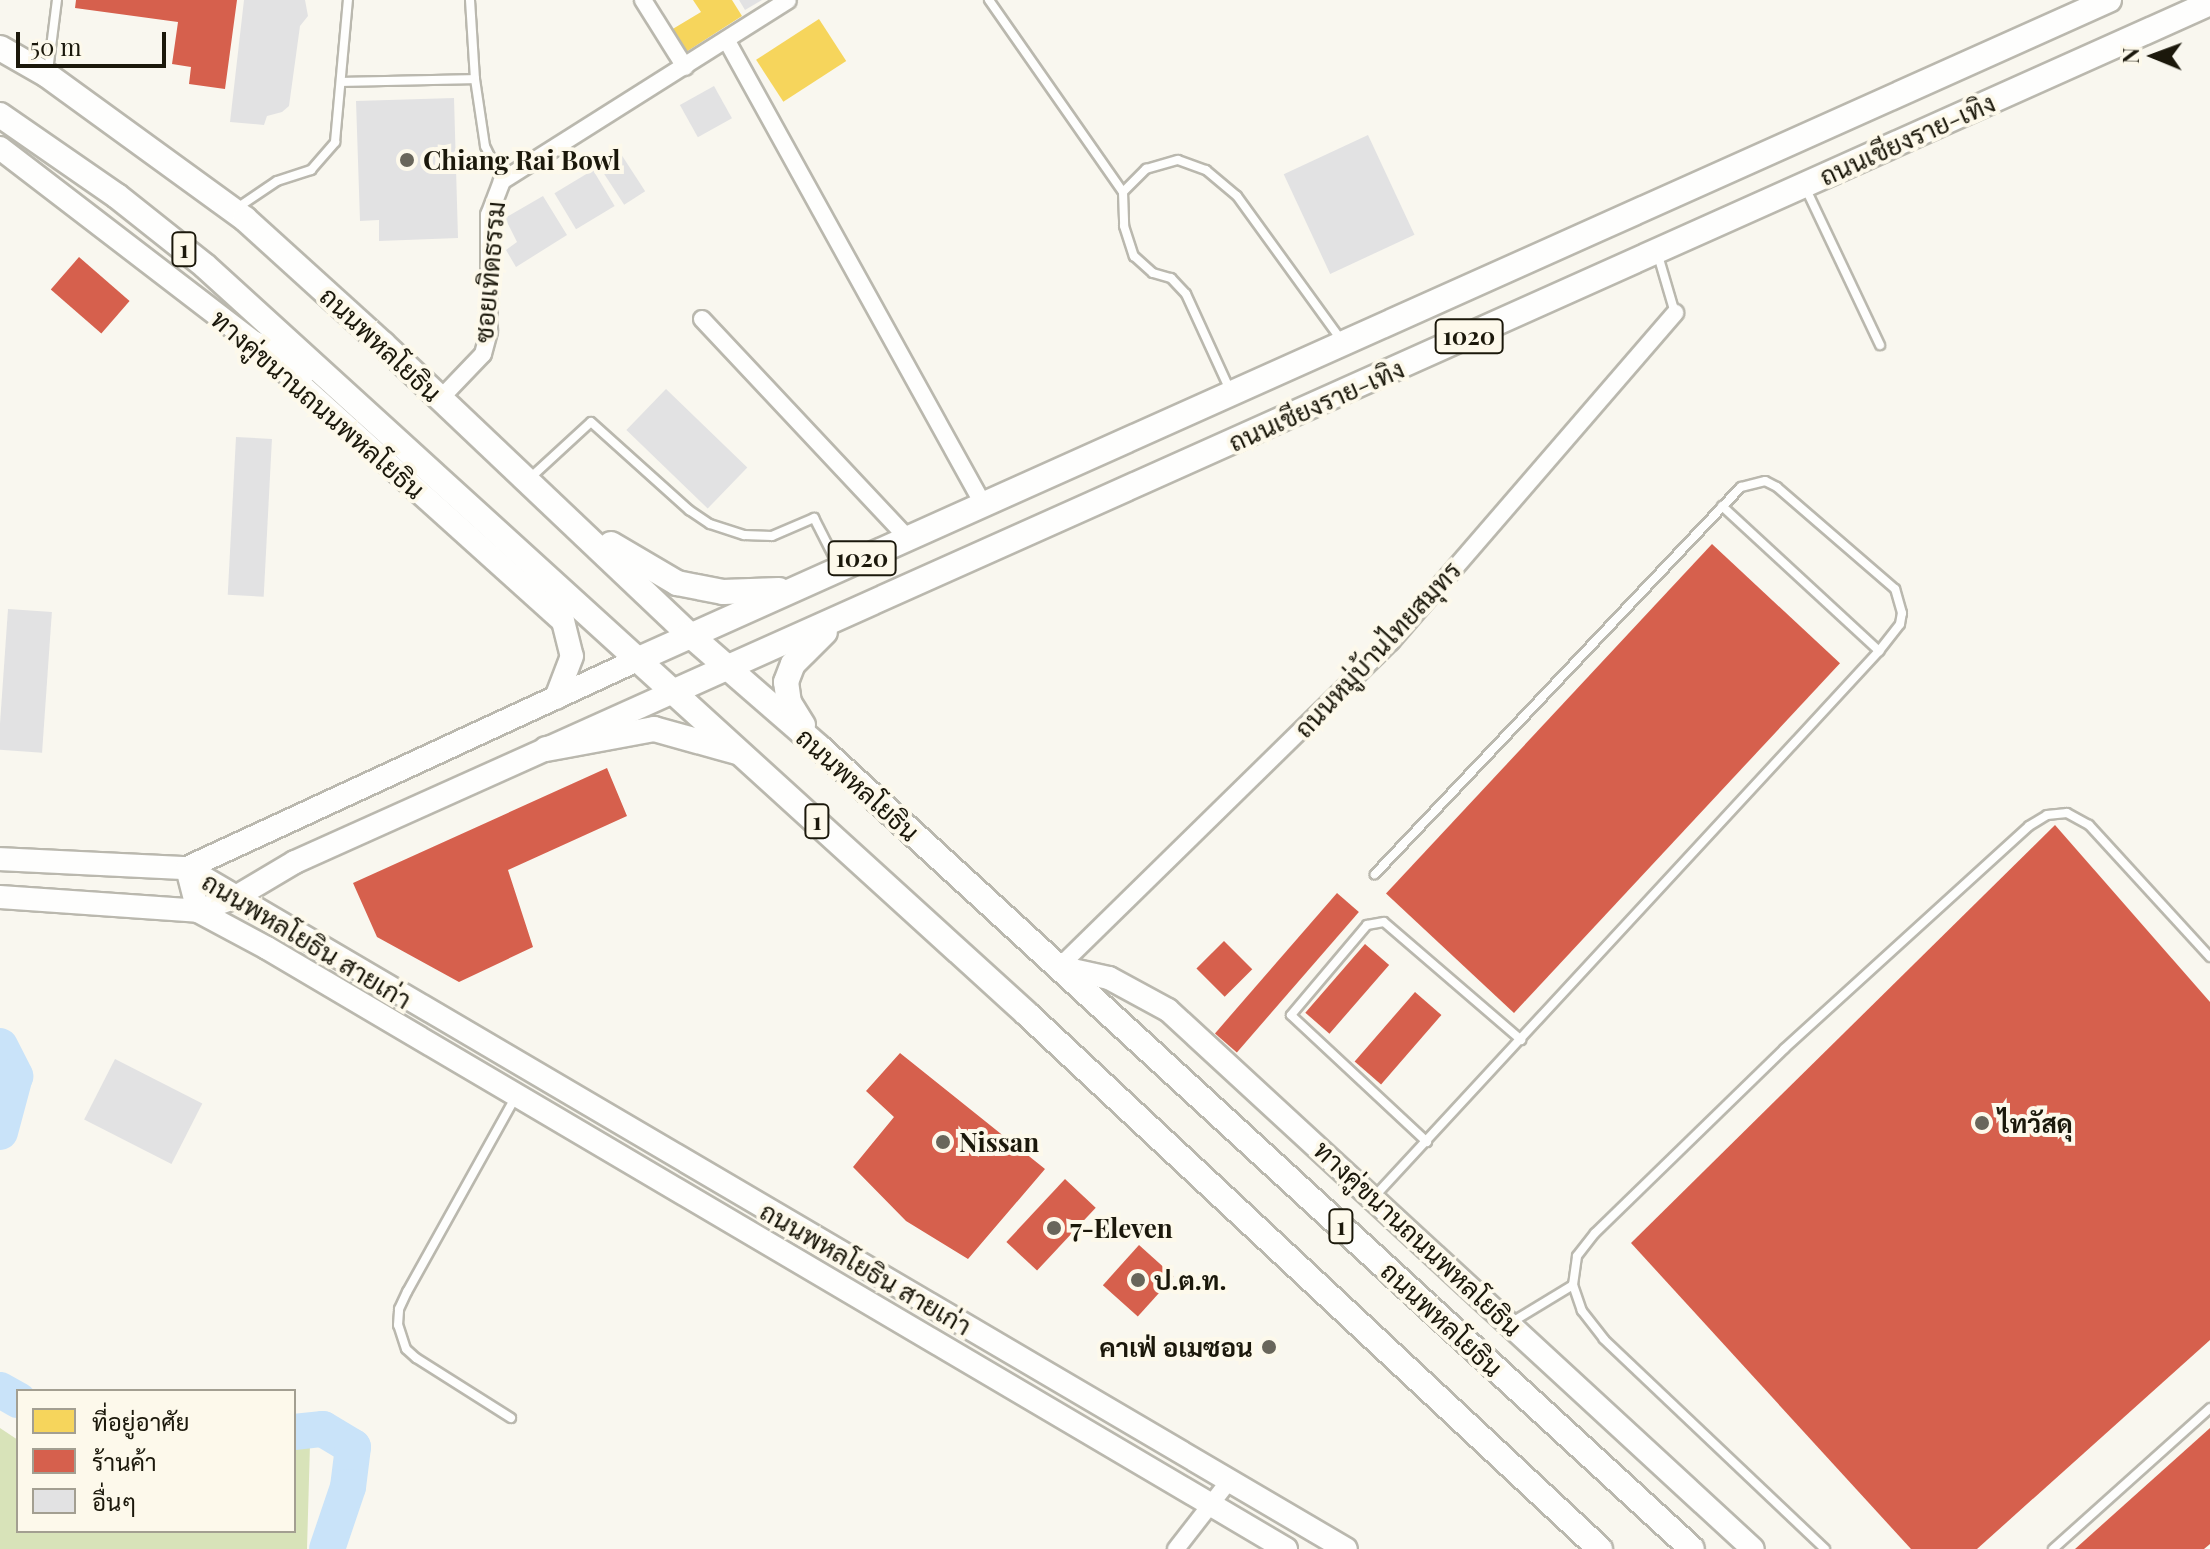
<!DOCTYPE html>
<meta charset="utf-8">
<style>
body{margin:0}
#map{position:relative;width:2210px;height:1549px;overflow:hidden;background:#f9f7ef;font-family:"Playfair Display",Sarabun,serif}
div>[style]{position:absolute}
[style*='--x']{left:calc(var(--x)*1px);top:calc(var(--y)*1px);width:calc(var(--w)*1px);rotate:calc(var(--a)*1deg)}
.green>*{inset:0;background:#d8e3b9}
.homes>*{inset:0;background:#f6d55c;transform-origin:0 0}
.shops>*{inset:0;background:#d6604d;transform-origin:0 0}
.river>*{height:36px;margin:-18px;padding:0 18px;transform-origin:18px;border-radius:18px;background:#c9e3f9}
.building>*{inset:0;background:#e2e2e3;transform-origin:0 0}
.roads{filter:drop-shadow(2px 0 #bab8ae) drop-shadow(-2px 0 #bab8ae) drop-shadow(0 2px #bab8ae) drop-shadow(0 -2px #bab8ae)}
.lane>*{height:8px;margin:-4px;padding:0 4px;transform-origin:4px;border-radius:4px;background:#fefefd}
.street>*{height:16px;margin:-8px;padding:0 8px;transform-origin:8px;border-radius:8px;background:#fefefd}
.secondary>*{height:22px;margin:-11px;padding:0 11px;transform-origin:11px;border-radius:11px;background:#fefefd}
.primary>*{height:24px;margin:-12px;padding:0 12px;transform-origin:12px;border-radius:12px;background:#fefefd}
.dots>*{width:22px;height:22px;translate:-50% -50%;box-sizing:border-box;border:4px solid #fdf9eb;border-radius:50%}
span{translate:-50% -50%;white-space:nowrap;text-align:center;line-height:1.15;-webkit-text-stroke:8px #fdf9eb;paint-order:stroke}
.shield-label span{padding:2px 6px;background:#fdf9eb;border:2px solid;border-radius:6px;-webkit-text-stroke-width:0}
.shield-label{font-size:24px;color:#1b180b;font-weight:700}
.street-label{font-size:26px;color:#1b180b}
.poi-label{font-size:26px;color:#1b180b;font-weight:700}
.left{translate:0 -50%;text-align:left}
.right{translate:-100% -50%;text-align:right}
.legend{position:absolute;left:16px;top:1389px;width:280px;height:144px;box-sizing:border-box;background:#fdf9eb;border:2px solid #a39f91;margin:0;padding:10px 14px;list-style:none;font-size:24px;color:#1b180b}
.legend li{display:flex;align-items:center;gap:16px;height:40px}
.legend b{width:40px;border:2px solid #a39f91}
.north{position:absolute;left:2114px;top:16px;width:80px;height:80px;-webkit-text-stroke:6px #fdf9eb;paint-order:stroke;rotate:271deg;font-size:22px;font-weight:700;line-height:32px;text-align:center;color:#1b180b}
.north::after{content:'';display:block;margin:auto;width:28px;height:36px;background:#1b180b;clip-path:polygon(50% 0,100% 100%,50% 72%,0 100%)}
.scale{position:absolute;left:16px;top:32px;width:150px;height:36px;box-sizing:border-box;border:4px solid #1b180b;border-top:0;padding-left:10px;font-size:24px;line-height:28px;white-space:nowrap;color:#1b180b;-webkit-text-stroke:6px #fdf9eb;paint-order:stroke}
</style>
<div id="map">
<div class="green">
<i style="clip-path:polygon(0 1428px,18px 1440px,18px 1531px,294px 1531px,294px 1449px,310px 1444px,307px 1549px,0 1549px)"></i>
</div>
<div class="homes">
<i style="clip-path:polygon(693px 0,732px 0,742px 16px,686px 52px,671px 30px,701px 12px)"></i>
<i style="left:819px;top:19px;width:50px;height:75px;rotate:57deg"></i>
</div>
<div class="shops">
<i style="clip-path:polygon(76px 0,237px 0,225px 89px,189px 84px,191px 67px,172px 64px,178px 22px,75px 8px)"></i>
<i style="left:79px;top:257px;width:67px;height:43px;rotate:41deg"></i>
<i style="left:1712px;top:544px;width:175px;height:478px;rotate:43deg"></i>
<i style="clip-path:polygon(607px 768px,627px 816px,508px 870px,533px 947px,459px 982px,377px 937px,353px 883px)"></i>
<i style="clip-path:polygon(2055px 825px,2210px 1002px,2210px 1340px,1977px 1549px,1911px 1549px,1631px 1243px)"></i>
<i style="left:1337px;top:893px;width:29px;height:186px;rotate:41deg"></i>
<i style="left:1224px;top:941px;width:40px;height:39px;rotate:45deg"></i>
<i style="left:1365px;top:944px;width:32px;height:91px;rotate:41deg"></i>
<i style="left:1415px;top:992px;width:35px;height:92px;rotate:41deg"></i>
<i style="clip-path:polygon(900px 1053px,1045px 1169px,968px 1259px,906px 1221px,853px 1167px,894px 1117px,866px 1091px)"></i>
<i style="left:1065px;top:1179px;width:42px;height:86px;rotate:43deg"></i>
<i style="left:1139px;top:1245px;width:47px;height:54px;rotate:42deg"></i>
<i style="clip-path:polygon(2210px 1428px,2210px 1544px,2204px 1549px,2075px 1549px)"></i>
</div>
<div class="river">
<i style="--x:0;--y:1046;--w:34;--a:63"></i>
<i style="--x:15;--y:1076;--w:58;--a:105"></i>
<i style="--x:0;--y:1390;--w:21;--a:29"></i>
<i style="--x:294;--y:1432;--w:29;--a:-6"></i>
<i style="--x:323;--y:1429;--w:35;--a:31"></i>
<i style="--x:353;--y:1447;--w:40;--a:97.1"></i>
<i style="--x:348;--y:1487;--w:65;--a:108.7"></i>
</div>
<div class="building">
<i style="clip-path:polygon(244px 0,305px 0,308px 16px,300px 26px,289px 106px,282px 112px,267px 116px,264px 125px,230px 122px)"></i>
<i style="clip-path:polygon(739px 0,762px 0,745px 10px)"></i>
<i style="left:714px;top:86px;width:37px;height:39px;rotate:61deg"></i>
<i style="clip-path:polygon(454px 98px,458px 238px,379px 241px,379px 220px,360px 221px,356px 101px)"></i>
<i style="left:1368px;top:135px;width:110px;height:93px;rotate:65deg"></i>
<i style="left:619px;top:151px;width:48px;height:25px;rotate:57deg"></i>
<i style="left:593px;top:170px;width:42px;height:45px;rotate:59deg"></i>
<i style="clip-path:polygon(543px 196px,567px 235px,516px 267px,506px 250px,517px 242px,505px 218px)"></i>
<i style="left:666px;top:389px;width:113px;height:57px;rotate:44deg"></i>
<i style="left:236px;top:437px;width:36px;height:158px;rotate:3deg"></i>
<i style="left:8px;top:609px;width:44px;height:141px;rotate:4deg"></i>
<i style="left:115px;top:1059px;width:98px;height:68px;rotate:27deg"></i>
</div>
<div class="roads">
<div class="lane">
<i style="--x:470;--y:0;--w:79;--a:86.4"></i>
<i style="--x:475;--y:79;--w:68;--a:81.5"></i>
<i style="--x:485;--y:146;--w:39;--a:64"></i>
<i style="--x:989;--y:0;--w:234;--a:55.1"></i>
<i style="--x:1123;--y:192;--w:34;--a:88"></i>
<i style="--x:1124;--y:226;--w:32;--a:72"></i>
<i style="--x:1134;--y:256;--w:25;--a:42"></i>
<i style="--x:1153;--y:273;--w:19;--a:16"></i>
<i style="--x:1171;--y:278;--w:22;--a:47"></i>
<i style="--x:1186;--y:294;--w:106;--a:65.4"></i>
<i style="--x:48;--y:71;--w:72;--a:-82.8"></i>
<i style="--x:343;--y:82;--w:132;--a:-1.3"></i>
<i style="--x:1805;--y:187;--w:175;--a:64.6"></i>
<i style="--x:1123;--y:192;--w:33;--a:-45"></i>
<i style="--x:1146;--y:169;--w:33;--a:-16"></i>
<i style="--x:1178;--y:160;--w:30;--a:20"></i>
<i style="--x:1206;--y:170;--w:40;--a:40"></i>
<i style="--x:1237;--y:196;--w:179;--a:54.1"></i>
<i style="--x:237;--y:208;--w:48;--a:-34"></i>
<i style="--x:277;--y:181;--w:36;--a:-18"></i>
<i style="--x:311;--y:170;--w:37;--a:-49"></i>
<i style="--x:335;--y:142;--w:143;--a:-84.8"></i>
<i style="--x:1657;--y:252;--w:64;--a:73.6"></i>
<i style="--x:529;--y:479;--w:84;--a:-42.6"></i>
<i style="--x:591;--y:422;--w:132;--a:41.9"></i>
<i style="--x:689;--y:510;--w:25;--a:34"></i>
<i style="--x:710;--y:524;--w:36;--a:18"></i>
<i style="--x:744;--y:535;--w:28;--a:2"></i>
<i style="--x:772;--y:536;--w:46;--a:-23.2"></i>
<i style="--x:814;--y:518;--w:55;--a:63"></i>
<i style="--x:1722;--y:506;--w:214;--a:42.7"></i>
<i style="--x:1427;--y:1142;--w:186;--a:-137"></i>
<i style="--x:1291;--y:1015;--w:118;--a:-49.8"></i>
<i style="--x:1367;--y:925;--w:17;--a:-10"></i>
<i style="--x:1384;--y:922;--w:181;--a:40.7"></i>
<i style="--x:1374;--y:1197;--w:744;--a:-47.23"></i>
<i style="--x:1879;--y:651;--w:34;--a:-52"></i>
<i style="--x:1900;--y:624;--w:11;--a:-80"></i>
<i style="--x:1902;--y:613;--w:25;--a:-106"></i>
<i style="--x:1895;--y:589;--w:156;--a:-139.2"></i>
<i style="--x:1777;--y:487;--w:13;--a:-153"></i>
<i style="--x:1765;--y:481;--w:25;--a:166"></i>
<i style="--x:1741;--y:487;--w:533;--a:133.4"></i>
<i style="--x:1512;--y:1322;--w:71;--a:-31.2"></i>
<i style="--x:511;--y:1418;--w:112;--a:-147.7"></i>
<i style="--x:416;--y:1358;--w:13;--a:-138"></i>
<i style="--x:406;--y:1349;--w:25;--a:-108"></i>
<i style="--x:398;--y:1325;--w:16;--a:-86"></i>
<i style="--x:399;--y:1309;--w:19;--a:-65"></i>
<i style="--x:407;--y:1292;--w:224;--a:-60.9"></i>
<i style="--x:1825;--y:1549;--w:305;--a:-136.5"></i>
<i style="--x:1604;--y:1339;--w:36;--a:-128"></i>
<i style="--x:1582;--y:1311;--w:28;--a:-109"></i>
<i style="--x:1573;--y:1285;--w:29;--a:-82"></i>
<i style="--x:1577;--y:1256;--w:29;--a:-52"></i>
<i style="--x:1595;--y:1233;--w:264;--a:-44.2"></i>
<i style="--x:1784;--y:1049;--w:331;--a:-42.3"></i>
<i style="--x:2029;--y:826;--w:21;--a:-31"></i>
<i style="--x:2047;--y:815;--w:20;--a:-6"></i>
<i style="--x:2067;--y:813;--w:25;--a:29"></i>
<i style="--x:2089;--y:825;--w:179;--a:47.5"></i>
<i style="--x:2053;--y:1549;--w:211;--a:-41.9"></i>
</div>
<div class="street">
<i style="--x:643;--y:0;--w:79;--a:57.9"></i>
<i style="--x:727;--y:41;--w:529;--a:61.06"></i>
<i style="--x:702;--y:319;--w:301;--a:46.8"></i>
<i style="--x:440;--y:399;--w:62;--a:-46.3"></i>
<i style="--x:483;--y:354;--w:24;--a:-75"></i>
<i style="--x:489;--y:331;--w:116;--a:-90"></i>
<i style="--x:489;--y:215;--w:36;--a:-69"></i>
<i style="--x:502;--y:181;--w:338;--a:-32.3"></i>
<i style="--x:1059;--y:967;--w:465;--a:-44.4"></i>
<i style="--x:1391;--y:642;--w:435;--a:-49.2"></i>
<i style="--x:1176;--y:1549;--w:86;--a:-52.1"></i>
</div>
<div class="secondary">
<i style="--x:0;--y:148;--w:322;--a:37.5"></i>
<i style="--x:255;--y:344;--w:414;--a:42"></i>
<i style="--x:563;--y:621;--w:36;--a:76"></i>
<i style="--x:572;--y:656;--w:45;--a:110.9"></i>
<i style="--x:0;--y:859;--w:187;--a:2.8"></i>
<i style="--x:187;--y:868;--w:498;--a:-24.8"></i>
<i style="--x:187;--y:868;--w:1344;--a:30.44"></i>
<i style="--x:187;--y:868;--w:44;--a:75.7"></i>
<i style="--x:198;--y:911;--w:78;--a:28.2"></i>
<i style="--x:267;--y:948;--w:1183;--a:30.53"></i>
<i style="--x:0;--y:897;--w:198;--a:4"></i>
<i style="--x:198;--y:911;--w:40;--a:-20.2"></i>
<i style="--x:236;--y:897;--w:69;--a:-30.7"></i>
<i style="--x:295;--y:862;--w:417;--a:-24.2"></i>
<i style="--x:1059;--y:967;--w:51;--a:12.4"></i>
<i style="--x:1109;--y:978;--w:67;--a:28.5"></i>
<i style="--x:1168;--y:1010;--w:795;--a:42.66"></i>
</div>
<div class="primary">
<i style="--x:0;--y:48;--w:54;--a:29.9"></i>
<i style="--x:47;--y:75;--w:245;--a:36"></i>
<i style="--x:245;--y:219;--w:186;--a:42.2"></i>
<i style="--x:383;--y:344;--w:422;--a:43.5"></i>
<i style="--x:689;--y:634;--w:172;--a:41"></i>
<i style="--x:819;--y:747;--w:1185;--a:42.57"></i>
<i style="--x:0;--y:115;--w:142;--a:34.7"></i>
<i style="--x:117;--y:196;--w:112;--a:38.5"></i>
<i style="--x:205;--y:266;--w:1111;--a:42.3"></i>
<i style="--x:1027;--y:1014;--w:784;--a:43.04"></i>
<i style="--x:255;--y:344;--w:58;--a:25.7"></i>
<i style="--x:611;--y:544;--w:77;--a:30.6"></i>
<i style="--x:677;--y:583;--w:47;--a:11.1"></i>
<i style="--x:723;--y:592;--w:56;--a:-2"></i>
<i style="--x:639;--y:659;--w:1611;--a:-24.15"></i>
<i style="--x:675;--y:691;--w:1682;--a:-24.14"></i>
<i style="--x:803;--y:725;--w:26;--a:-122"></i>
<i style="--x:789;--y:703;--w:21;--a:-98"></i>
<i style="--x:786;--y:682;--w:19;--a:-69"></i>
<i style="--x:793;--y:664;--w:45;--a:-45"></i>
<i style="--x:546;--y:749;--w:110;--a:-10.5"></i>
<i style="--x:654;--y:729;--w:86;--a:15.5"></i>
</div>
</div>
<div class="dots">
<i style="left:407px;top:160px;background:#69665b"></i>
<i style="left:1982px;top:1123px;background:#69665b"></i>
<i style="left:943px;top:1142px;background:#69665b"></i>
<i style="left:1054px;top:1228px;background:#69665b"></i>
<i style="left:1138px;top:1280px;background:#69665b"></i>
<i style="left:1269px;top:1347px;background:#69665b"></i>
</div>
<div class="shield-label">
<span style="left:184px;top:249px">1</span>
<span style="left:1469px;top:336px">1020</span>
<span style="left:862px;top:558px">1020</span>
<span style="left:817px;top:821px">1</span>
<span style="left:1341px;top:1226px">1</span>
</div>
<div class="street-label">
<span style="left:1907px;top:139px;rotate:-24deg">ถนนเชียงราย-เทิง</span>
<span style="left:489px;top:272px;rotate:-85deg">ซอยเทิดธรรม</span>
<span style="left:381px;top:344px;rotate:43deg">ถนนพหลโยธิน</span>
<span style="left:318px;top:404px;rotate:41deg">ทางคู่ขนานถนนพหลโยธิน</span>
<span style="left:1316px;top:405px;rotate:-24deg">ถนนเชียงราย-เทิง</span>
<span style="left:1377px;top:649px;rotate:-47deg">ถนนหมู่บ้านไทยสมุทร</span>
<span style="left:858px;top:784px;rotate:42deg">ถนนพหลโยธิน</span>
<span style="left:307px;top:940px;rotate:31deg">ถนนพหลโยธิน สายเก่า</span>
<span style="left:1418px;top:1238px;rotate:43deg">ทางคู่ขนานถนนพหลโยธิน</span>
<span style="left:866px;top:1268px;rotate:30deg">ถนนพหลโยธิน สายเก่า</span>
<span style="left:1442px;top:1319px;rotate:43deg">ถนนพหลโยธิน</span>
</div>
<div class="poi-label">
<span class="left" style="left:423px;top:160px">Chiang Rai Bowl</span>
<span class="left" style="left:1998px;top:1123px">ไทวัสดุ</span>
<span class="left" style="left:959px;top:1142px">Nissan</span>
<span class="left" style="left:1070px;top:1228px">7-Eleven</span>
<span class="left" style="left:1154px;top:1280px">ป.ต.ท.</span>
<span class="right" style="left:1253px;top:1347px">คาเฟ่ อเมซอน</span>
</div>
<ul class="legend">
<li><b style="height:22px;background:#f6d55c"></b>ที่อยู่อาศัย</li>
<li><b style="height:22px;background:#d6604d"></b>ร้านค้า</li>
<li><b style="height:22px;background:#e2e2e3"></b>อื่นๆ</li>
</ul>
<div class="north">N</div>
<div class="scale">50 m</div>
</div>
